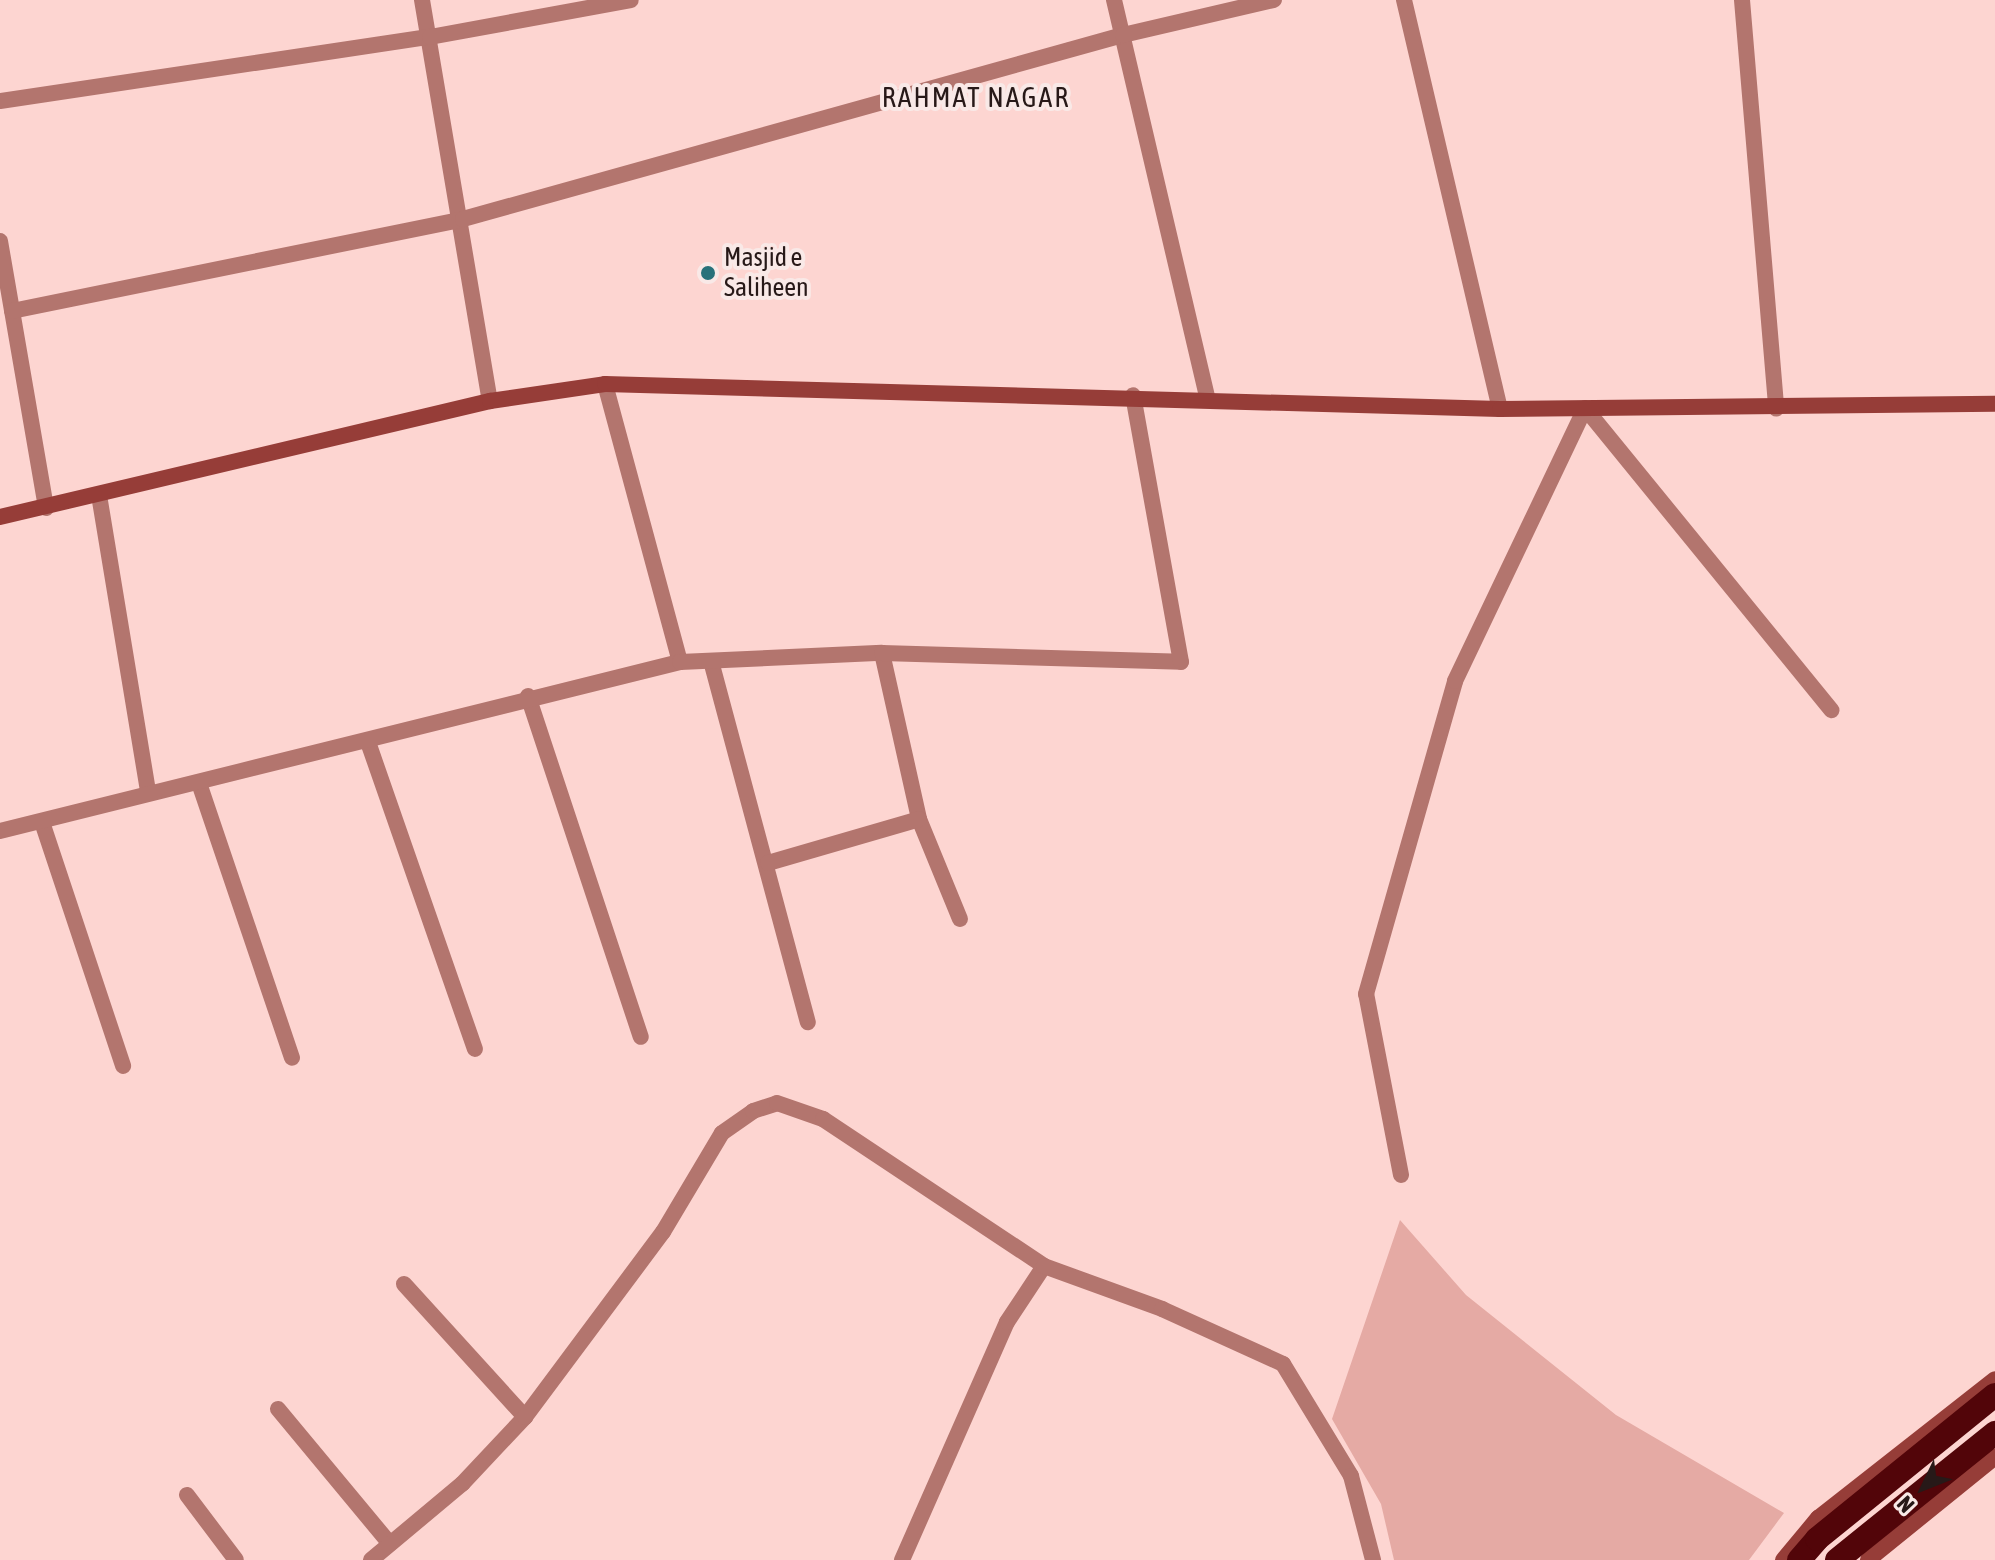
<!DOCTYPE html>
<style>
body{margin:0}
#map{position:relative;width:1995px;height:1560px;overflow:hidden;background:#fdd5d1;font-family:"Asap Condensed",sans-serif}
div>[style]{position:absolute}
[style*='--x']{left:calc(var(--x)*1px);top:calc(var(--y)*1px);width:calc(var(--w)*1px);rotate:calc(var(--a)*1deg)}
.green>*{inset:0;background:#e5aaa4}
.street>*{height:16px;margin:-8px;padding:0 8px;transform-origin:8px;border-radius:8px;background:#b3756e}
.secondary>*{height:16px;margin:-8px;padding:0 8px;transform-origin:8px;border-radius:8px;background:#963d38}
.highway>*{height:24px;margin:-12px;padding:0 12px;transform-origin:12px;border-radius:12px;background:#520509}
.dots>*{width:22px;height:22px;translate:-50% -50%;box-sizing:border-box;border:4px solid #f9e9e7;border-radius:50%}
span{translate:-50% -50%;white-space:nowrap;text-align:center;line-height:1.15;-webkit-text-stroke:8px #f9e9e7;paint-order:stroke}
.poi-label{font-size:26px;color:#271918}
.left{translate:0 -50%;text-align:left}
.neighbourhood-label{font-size:28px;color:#271918;letter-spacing:2px}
.north{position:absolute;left:1883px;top:1448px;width:80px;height:80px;-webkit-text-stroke:6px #f9e9e7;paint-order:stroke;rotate:227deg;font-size:22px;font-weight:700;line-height:32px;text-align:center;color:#271918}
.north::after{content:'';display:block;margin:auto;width:28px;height:36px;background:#271918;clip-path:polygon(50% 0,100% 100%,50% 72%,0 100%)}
</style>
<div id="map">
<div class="green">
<i style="clip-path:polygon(1400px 1220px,1466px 1295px,1616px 1415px,1784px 1513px,1749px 1560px,1394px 1560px,1381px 1504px,1332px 1419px)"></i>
</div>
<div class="street">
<i style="--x:422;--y:0;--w:407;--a:80.4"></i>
<i style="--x:1114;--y:0;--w:409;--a:76.8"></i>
<i style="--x:1404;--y:0;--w:420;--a:76.8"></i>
<i style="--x:1742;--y:0;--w:410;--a:85.2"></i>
<i style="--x:0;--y:101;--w:435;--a:-8.5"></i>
<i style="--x:430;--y:37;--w:204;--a:-10.4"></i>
<i style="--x:0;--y:241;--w:271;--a:80.2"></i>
<i style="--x:12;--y:311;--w:460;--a:-11.5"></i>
<i style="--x:463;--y:219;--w:685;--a:-15.58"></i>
<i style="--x:1123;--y:35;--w:155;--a:-13.1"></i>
<i style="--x:605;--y:384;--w:288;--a:74.9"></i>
<i style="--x:99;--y:495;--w:301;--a:80.6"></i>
<i style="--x:882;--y:653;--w:170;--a:77.4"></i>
<i style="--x:919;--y:819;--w:108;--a:67.7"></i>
<i style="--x:711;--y:661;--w:374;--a:75"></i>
<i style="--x:528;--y:696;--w:359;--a:71.7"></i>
<i style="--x:368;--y:742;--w:325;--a:70.8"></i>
<i style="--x:199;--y:783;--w:290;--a:71.3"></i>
<i style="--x:42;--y:822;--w:257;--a:71.6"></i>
<i style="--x:0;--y:831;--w:701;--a:-13.96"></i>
<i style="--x:680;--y:662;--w:202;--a:-2.6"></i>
<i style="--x:882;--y:653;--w:299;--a:1.7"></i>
<i style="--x:1181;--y:662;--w:271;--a:-100.2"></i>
<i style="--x:768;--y:863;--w:157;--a:-16.2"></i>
<i style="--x:1401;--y:1175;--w:184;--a:-100.9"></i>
<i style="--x:1366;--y:994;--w:325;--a:-74.1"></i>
<i style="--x:1455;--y:681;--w:302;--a:-64.5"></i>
<i style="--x:1585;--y:408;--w:390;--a:50.8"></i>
<i style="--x:404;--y:1284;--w:180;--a:47.7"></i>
<i style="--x:278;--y:1409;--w:175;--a:50.3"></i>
<i style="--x:187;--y:1495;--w:81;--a:53"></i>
<i style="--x:371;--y:1560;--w:119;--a:-39.9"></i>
<i style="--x:462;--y:1484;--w:92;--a:-46.8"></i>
<i style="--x:525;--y:1417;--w:231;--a:-53.3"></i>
<i style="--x:663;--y:1232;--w:115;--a:-59.2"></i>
<i style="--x:722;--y:1133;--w:38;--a:-35"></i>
<i style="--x:753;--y:1111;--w:25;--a:-18"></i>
<i style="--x:777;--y:1103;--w:49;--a:19.2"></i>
<i style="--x:823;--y:1119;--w:265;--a:33.6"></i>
<i style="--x:902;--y:1560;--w:260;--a:-66.2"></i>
<i style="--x:1007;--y:1322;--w:67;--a:-56.5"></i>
<i style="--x:1044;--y:1266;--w:126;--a:20"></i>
<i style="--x:1162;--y:1309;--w:133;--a:24.4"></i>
<i style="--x:1283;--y:1364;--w:131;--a:58.7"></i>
<i style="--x:1351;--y:1476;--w:87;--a:75.3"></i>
</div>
<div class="secondary">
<i style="--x:0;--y:517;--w:504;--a:-13.32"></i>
<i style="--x:490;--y:401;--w:116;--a:-8.4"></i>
<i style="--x:605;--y:384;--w:895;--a:1.6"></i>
<i style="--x:1500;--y:409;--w:495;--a:-0.6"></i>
<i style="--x:1783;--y:1560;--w:55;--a:-50.2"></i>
<i style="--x:1818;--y:1518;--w:225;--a:-38.1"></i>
<i style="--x:1868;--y:1560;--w:164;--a:-39"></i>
</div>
<div class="highway">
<i style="--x:1799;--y:1560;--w:28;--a:-49"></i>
<i style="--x:1817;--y:1539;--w:229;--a:-39"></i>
<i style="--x:1837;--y:1560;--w:203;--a:-38.8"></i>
</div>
<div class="dots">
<i style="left:708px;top:273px;background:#28717a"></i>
</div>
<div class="poi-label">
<span class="left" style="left:724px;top:273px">Masjid e<br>Saliheen</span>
</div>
<div class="neighbourhood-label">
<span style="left:976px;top:97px">RAHMAT NAGAR</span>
</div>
<div class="north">N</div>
</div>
